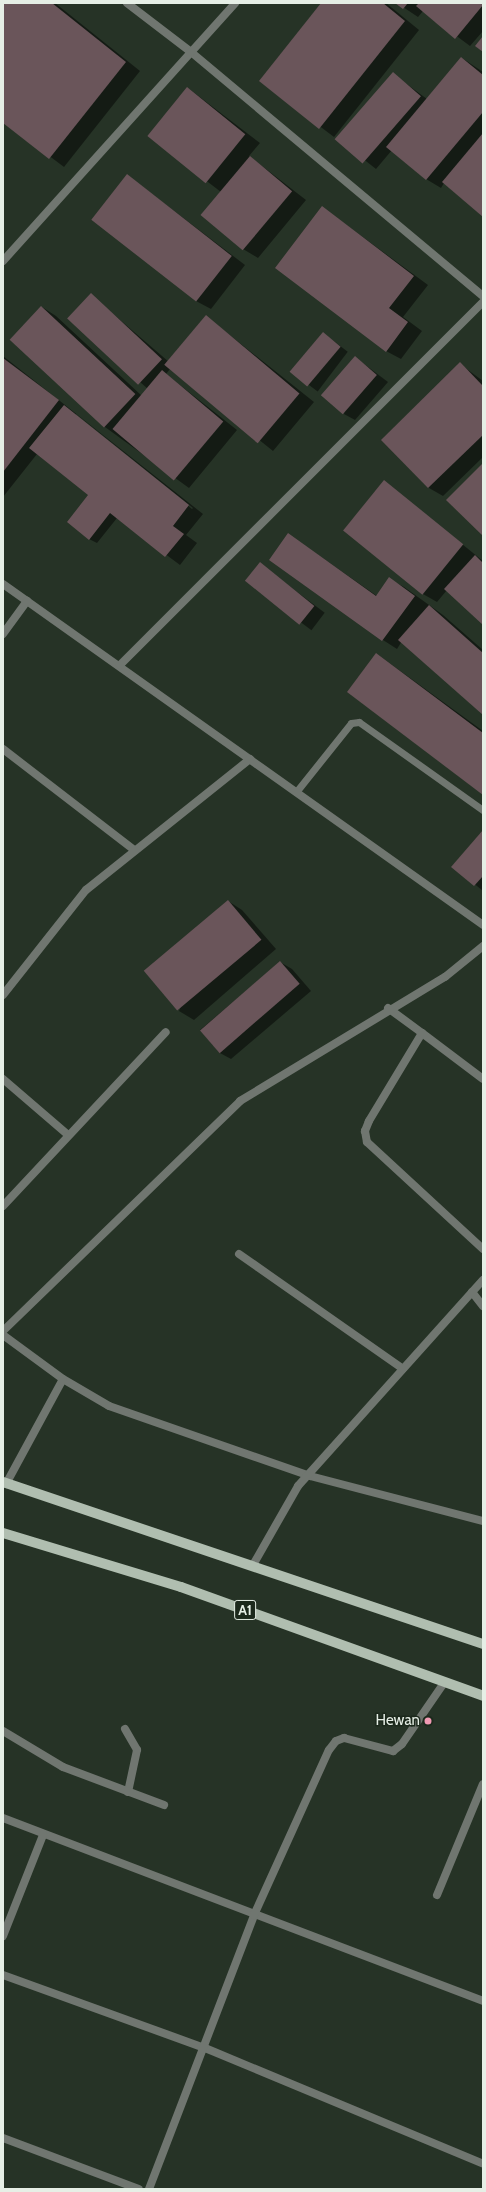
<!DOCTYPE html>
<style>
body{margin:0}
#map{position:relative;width:486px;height:2192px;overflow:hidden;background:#263326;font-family:Cabin,sans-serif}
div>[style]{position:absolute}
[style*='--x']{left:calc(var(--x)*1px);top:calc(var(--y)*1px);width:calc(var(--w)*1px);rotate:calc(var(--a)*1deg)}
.shadow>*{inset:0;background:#0007;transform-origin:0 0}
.building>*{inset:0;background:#6a555a;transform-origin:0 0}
.service>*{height:7px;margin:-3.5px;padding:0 3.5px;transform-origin:3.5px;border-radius:3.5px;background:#707670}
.minor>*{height:8px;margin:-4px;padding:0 4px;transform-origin:4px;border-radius:4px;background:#707670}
.primary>*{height:10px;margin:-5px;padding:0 5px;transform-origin:5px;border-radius:5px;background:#b0beb0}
.dots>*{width:11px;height:11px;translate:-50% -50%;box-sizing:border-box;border:2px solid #1c291c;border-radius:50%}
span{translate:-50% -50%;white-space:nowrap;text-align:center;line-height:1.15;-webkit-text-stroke:3px #1c291c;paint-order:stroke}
.shield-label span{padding:1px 3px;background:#1c291c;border:1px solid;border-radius:3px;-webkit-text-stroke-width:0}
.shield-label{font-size:14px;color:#e6efe6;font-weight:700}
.poi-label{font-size:15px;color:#e6efe6}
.right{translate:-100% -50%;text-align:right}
.frame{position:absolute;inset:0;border:4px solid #e6efe6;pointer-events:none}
</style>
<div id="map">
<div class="shadow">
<i style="clip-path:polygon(3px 3px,55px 3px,140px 71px,64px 167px,3px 121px)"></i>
<i style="clip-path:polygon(322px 3px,386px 3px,419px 30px,334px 137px,260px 81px)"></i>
<i style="clip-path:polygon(397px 3px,483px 3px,483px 31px,470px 46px,423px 11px,418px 17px)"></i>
<i style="clip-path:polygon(462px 58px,483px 72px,483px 216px,444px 183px,441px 188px,426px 179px,392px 150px,376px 169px,338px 139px,393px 74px,427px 99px)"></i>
<i style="clip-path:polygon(188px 88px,260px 143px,249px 156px,306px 200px,258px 258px,243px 249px,221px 192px,148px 136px)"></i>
<i style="clip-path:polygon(127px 175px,245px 265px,211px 309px,196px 301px)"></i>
<i style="clip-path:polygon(322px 207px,428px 285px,403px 317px,422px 331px,401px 359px,386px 351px)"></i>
<i style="clip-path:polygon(91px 295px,169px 362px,207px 317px,314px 402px,273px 451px,170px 369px,166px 374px,237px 430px,189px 488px,105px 427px,11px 340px,42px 307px,56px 316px,142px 396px,148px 389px,68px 319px)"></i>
<i style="left:323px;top:333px;width:31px;height:50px;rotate:37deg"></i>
<i style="clip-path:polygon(evenodd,3px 356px,203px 514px,186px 535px,197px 543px,180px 565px,117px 518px,97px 543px,89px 539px,89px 495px,37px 454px,3px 497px,3px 356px,76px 414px,193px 508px,192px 509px,76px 416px,76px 414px)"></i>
<i style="clip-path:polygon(356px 358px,388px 382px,355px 420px,344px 414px)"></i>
<i style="clip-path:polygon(460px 364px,483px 381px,483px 457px,443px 496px,429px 488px,382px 440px)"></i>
<i style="clip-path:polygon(384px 481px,483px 561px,483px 623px,447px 590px,437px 602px,423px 594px,344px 530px)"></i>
<i style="clip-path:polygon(288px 534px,377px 596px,389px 579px,404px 587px,443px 615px,483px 650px,483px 713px,402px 641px,397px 649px,383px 640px)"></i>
<i style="left:260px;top:564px;width:81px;height:22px;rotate:37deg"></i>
<i style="clip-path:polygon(377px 654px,483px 731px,483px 794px)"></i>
<i style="clip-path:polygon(483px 832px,483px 891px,453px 866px)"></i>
<i style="clip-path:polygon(228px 901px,242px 910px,276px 949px,194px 1020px,179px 1011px)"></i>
<i style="clip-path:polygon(280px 962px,292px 969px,311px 991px,231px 1059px,220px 1053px,200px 1030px)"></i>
</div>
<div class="building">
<i style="clip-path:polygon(3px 3px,52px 3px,126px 62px,49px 159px,3px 123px)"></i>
<i style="clip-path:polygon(321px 3px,383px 3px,405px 21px,319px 129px,259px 81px)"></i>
<i style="clip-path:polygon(395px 3px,408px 3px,403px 9px)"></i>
<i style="clip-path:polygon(419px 3px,483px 3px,483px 5px,455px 39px,416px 6px)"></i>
<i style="clip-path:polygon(483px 36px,483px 52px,475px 46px)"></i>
<i style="clip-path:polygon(461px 57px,483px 75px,483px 112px,426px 180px,386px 147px)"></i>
<i style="left:393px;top:72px;width:37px;height:89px;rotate:41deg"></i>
<i style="left:187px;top:87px;width:75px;height:63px;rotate:39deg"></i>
<i style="clip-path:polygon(483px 133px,483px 217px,442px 182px)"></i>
<i style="left:250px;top:156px;width:55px;height:77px;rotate:40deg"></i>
<i style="left:127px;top:174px;width:133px;height:58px;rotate:38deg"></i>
<i style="clip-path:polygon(322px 206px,414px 276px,389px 308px,408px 322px,386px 352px,275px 268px)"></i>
<i style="left:91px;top:293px;width:97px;height:35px;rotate:43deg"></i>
<i style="left:41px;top:306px;width:129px;height:46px;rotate:43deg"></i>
<i style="left:206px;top:315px;width:122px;height:65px;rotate:40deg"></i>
<i style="left:323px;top:332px;width:23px;height:52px;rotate:40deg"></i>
<i style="left:355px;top:356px;width:29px;height:52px;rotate:41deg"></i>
<i style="clip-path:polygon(3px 358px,59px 400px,3px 472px)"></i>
<i style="clip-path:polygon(460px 362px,483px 386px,483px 435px,428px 488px,381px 440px)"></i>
<i style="left:162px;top:370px;width:80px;height:77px;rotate:40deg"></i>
<i style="clip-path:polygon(64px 405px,189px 505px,173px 526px,184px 534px,165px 557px,110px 513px,89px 540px,67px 522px,88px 495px,29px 448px)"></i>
<i style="clip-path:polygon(483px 463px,483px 536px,446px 500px)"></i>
<i style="left:384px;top:480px;width:102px;height:65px;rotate:39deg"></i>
<i style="clip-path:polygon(288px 533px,376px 596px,389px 577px,415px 596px,382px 641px,269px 560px)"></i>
<i style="clip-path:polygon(475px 555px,483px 563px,483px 625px,444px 589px)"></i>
<i style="left:260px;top:562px;width:70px;height:24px;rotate:39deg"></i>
<i style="clip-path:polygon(429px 605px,483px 653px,483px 715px,398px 640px)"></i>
<i style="clip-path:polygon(376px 653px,483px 733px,483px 795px,347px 692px)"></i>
<i style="clip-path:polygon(483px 830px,483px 876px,474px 886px,451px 867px)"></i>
<i style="left:228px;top:900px;width:52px;height:110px;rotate:50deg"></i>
<i style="left:280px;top:961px;width:30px;height:106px;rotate:49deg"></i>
</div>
<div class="service">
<i style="--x:296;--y:792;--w:88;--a:-51.4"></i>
<i style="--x:351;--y:723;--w:8;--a:-7"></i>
<i style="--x:359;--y:722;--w:152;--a:35.4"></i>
</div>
<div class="minor">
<i style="--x:127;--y:3;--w:81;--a:37.4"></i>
<i style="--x:191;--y:52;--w:381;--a:39.9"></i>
<i style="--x:3;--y:261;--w:347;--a:-48"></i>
<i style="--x:3;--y:584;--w:589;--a:35.39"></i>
<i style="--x:3;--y:634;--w:41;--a:-54"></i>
<i style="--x:120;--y:665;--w:513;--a:-45"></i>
<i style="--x:3;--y:749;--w:165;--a:37.6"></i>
<i style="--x:3;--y:995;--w:134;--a:-51.7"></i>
<i style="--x:86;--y:890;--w:210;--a:-38.6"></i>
<i style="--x:388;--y:1008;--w:42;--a:36.3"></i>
<i style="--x:422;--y:1033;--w:103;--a:121.1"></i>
<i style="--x:369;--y:1121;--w:11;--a:112"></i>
<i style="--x:365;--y:1131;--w:11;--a:80"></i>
<i style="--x:367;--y:1142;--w:158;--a:42.7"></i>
<i style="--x:422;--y:1033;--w:76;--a:37"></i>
<i style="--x:3;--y:1079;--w:84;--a:40.7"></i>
<i style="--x:3;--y:1206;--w:238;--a:-46.9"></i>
<i style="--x:239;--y:1254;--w:200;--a:35"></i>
<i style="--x:472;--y:1292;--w:18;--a:52"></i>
<i style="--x:3;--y:1331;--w:330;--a:-44.1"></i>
<i style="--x:240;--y:1101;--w:240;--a:-31.2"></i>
<i style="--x:445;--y:977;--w:49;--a:-39.2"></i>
<i style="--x:3;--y:1335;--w:74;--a:36.3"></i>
<i style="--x:63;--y:1379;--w:53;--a:30.4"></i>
<i style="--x:109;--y:1406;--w:213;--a:19.2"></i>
<i style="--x:310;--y:1476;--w:179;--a:14.6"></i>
<i style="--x:6;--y:1484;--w:119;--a:-61.5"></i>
<i style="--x:253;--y:1565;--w:91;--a:-60.3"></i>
<i style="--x:298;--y:1486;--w:277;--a:-48.1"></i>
<i style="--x:125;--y:1729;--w:24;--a:60"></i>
<i style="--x:137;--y:1750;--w:43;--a:102.1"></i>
<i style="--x:3;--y:1731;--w:70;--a:31"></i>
<i style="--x:63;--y:1767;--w:108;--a:20.6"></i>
<i style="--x:3;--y:1818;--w:514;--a:20.87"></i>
<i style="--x:437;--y:1895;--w:120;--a:-67.5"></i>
<i style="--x:3;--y:1936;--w:109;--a:-68.4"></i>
<i style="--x:3;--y:1975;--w:215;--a:19.9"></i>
<i style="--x:205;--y:2048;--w:301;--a:22.6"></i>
<i style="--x:3;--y:2138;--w:145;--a:20.6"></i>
<i style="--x:149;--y:2189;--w:293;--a:-69"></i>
<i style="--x:254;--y:1915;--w:181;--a:-65.6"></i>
<i style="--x:329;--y:1750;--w:11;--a:-52"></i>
<i style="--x:336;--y:1741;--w:9;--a:-21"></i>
<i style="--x:344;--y:1738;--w:51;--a:14.9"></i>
<i style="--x:393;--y:1751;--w:11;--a:-38"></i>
<i style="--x:402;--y:1744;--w:74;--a:-55.5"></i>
</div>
<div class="primary">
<i style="--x:3;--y:1482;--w:507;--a:18.65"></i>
<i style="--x:3;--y:1533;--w:186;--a:16.9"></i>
<i style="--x:181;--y:1587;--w:321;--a:19.8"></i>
</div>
<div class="dots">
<i style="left:428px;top:1721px;background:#f19ab3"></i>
</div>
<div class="shield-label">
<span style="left:245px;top:1610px">A1</span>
</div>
<div class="poi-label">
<span class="right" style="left:420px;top:1721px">Hewan</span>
</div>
<div class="frame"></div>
</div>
